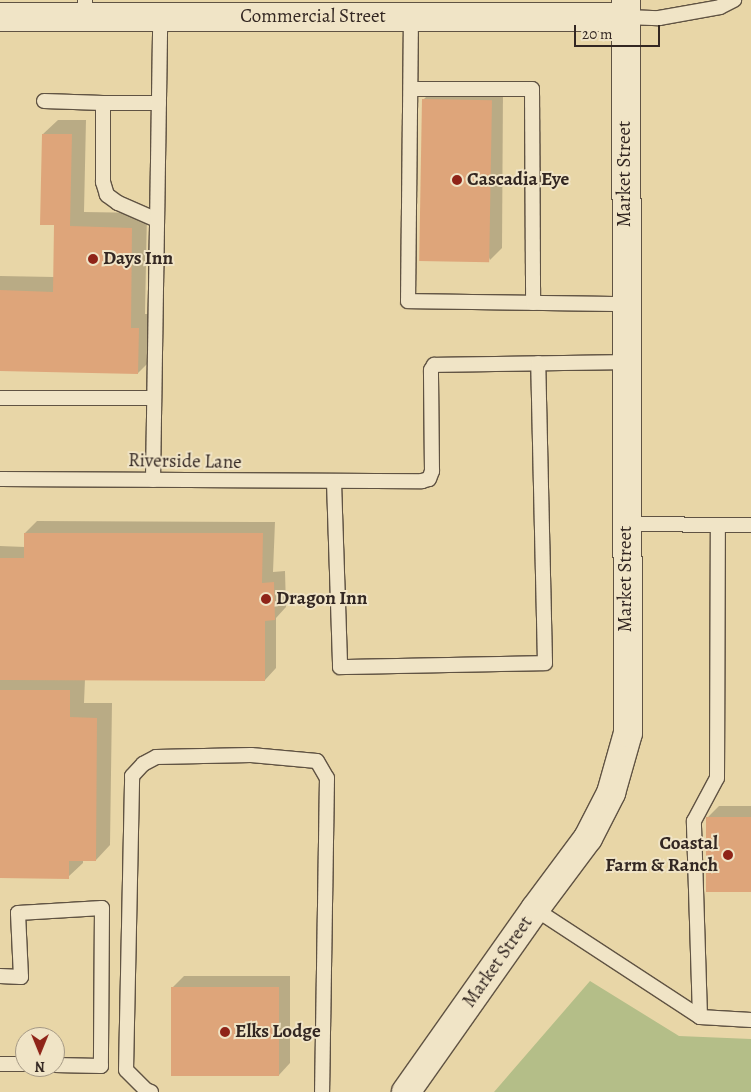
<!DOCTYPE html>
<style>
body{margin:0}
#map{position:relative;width:751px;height:1092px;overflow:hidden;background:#e8d6a7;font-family:Alegreya,serif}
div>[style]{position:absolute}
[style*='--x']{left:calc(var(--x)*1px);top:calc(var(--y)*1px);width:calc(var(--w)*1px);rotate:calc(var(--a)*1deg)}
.green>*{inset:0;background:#b4be88}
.shadow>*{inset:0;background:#0003}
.building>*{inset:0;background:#dea57a;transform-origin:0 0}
.roads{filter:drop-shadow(1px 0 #605343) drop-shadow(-1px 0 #605343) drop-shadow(0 1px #605343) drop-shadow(0 -1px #605343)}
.lane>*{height:14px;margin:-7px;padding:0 7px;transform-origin:7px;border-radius:7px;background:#f0e4c6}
.street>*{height:28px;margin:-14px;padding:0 14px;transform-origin:14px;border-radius:14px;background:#f0e4c6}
.dots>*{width:14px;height:14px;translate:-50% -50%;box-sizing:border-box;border:2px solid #f0e4c6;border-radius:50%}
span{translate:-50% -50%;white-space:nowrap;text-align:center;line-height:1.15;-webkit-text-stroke:4px #f0e4c6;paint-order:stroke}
.street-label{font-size:19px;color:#332722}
.poi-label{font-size:19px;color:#332722;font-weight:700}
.left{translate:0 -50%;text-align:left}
.right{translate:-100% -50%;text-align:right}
.north{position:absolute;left:15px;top:1027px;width:50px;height:50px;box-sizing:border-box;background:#f0e4c6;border:1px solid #a49884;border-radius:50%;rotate:180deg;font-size:14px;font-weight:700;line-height:20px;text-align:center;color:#332722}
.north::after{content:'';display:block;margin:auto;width:18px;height:22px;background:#8f2418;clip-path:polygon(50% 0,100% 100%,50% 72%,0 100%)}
.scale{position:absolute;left:574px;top:25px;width:86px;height:22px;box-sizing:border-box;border:2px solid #332722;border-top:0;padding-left:6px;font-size:15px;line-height:18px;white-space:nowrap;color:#332722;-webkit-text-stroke:4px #f0e4c6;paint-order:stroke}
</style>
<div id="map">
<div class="green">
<i style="clip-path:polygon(590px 981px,679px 1036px,751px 1039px,751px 1092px,494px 1092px)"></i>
</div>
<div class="shadow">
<i style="clip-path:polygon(435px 88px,503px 88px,502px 248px,490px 260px,423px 100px)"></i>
<i style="clip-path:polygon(58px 120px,86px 120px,84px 212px,147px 213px,145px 314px,154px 314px,153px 358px,138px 373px,0 370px,0 276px,54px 277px,55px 224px,43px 134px)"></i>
<i style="clip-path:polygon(37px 521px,275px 522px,273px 572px,285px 571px,286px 607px,276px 618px,276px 668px,265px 680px,85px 679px,84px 703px,112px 703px,110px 845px,96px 860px,83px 860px,83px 863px,68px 877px,0 877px,0 546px,25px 547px,25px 533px)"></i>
<i style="clip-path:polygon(719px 806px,751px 806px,751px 890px,707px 818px)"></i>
<i style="clip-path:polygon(184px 976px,290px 976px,290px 1063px,279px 1075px,172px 988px)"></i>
</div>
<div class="building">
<i style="left:422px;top:99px;width:70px;height:162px;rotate:1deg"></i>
<i style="clip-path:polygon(42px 134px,72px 134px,70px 226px,132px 228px,131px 328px,139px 328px,138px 374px,0 371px,0 290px,53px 292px,54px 225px,40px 225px)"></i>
<i style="clip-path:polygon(24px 533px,263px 533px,262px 583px,274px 582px,275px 620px,265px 621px,265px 681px,0 680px,0 558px,24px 558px)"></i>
<i style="clip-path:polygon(0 690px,70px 690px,70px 717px,97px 718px,96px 861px,69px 861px,69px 879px,0 878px)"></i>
<i style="left:706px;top:817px;width:45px;height:75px"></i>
<i style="left:279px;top:987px;width:89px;height:108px;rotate:90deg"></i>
</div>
<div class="roads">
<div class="lane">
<i style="--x:85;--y:0;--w:18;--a:90"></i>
<i style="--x:411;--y:16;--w:285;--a:90.6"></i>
<i style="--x:408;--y:301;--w:217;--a:0.8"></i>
<i style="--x:625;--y:17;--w:34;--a:2"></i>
<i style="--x:659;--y:18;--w:62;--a:-10.2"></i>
<i style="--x:720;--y:7;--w:16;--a:-27"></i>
<i style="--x:411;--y:89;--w:121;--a:0"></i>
<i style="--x:532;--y:89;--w:214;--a:89.7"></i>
<i style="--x:44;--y:101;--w:59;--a:1.9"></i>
<i style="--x:157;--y:220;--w:43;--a:-156.4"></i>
<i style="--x:118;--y:203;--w:14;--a:-144"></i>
<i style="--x:107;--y:195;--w:14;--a:-107"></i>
<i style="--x:103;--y:182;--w:79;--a:-90"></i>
<i style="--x:103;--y:103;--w:56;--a:0"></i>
<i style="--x:0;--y:398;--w:154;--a:0"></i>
<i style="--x:0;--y:479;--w:422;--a:0.3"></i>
<i style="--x:422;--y:481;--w:7;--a:-16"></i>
<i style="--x:429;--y:479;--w:9;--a:-69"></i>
<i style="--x:432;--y:471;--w:101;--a:-90.6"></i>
<i style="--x:431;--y:370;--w:6;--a:-59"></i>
<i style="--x:434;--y:365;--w:191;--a:-0.9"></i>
<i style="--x:153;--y:480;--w:462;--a:-89.1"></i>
<i style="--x:334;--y:482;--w:185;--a:88.1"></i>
<i style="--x:340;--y:667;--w:205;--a:-1.1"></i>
<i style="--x:545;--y:663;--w:300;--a:-91.3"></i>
<i style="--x:626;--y:524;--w:125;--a:0.5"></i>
<i style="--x:535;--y:909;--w:197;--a:33.2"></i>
<i style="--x:700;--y:1017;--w:51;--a:3.4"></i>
<i style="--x:0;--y:976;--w:21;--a:3"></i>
<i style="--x:21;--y:977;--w:64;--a:-92.7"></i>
<i style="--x:18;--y:913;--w:84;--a:-3.4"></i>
<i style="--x:102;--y:908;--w:158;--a:90.4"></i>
<i style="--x:101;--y:1066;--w:46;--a:-178.8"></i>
<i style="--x:700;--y:1017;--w:196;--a:-91.8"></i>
<i style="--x:694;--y:821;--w:49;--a:-61.9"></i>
<i style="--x:717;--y:778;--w:253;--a:-89.8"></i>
<i style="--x:0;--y:1064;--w:25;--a:0"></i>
<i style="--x:151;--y:1092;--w:5;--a:-158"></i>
<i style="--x:146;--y:1090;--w:28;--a:-135"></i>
<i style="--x:126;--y:1070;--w:294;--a:-88.8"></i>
<i style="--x:132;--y:776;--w:16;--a:-47"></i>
<i style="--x:143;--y:764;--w:15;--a:-28"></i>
<i style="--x:156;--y:757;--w:95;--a:-1.2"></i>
<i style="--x:251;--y:755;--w:66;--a:5.2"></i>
<i style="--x:317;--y:761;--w:20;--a:60"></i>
<i style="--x:327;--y:778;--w:314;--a:90.9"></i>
</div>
<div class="street">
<i style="--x:0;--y:17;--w:625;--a:0"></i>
<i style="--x:406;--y:1092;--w:224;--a:-54.8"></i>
<i style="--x:535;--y:909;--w:89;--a:-53.3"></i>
<i style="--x:588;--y:838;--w:51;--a:-62.9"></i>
<i style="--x:611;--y:793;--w:62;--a:-74.2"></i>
<i style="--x:628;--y:733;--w:733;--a:-90.16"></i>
</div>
</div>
<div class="dots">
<i style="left:457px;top:180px;background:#8f2418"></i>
<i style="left:93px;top:259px;background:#8f2418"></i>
<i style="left:266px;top:599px;background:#8f2418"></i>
<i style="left:728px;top:855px;background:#8f2418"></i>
<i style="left:225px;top:1032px;background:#8f2418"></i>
</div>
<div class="street-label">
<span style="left:313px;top:17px">Commercial Street</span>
<span style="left:625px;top:174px;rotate:-90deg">Market Street</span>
<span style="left:185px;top:462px;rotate:1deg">Riverside Lane</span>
<span style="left:626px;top:579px;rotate:-90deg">Market Street</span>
<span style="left:498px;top:962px;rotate:-55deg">Market Street</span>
</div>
<div class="poi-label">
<span class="left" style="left:467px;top:180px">Cascadia Eye</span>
<span class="left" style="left:103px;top:259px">Days Inn</span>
<span class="left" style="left:276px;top:599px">Dragon Inn</span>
<span class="right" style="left:718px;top:855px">Coastal<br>Farm &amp; Ranch</span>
<span class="left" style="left:235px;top:1032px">Elks Lodge</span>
</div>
<div class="north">N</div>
<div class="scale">20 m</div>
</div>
